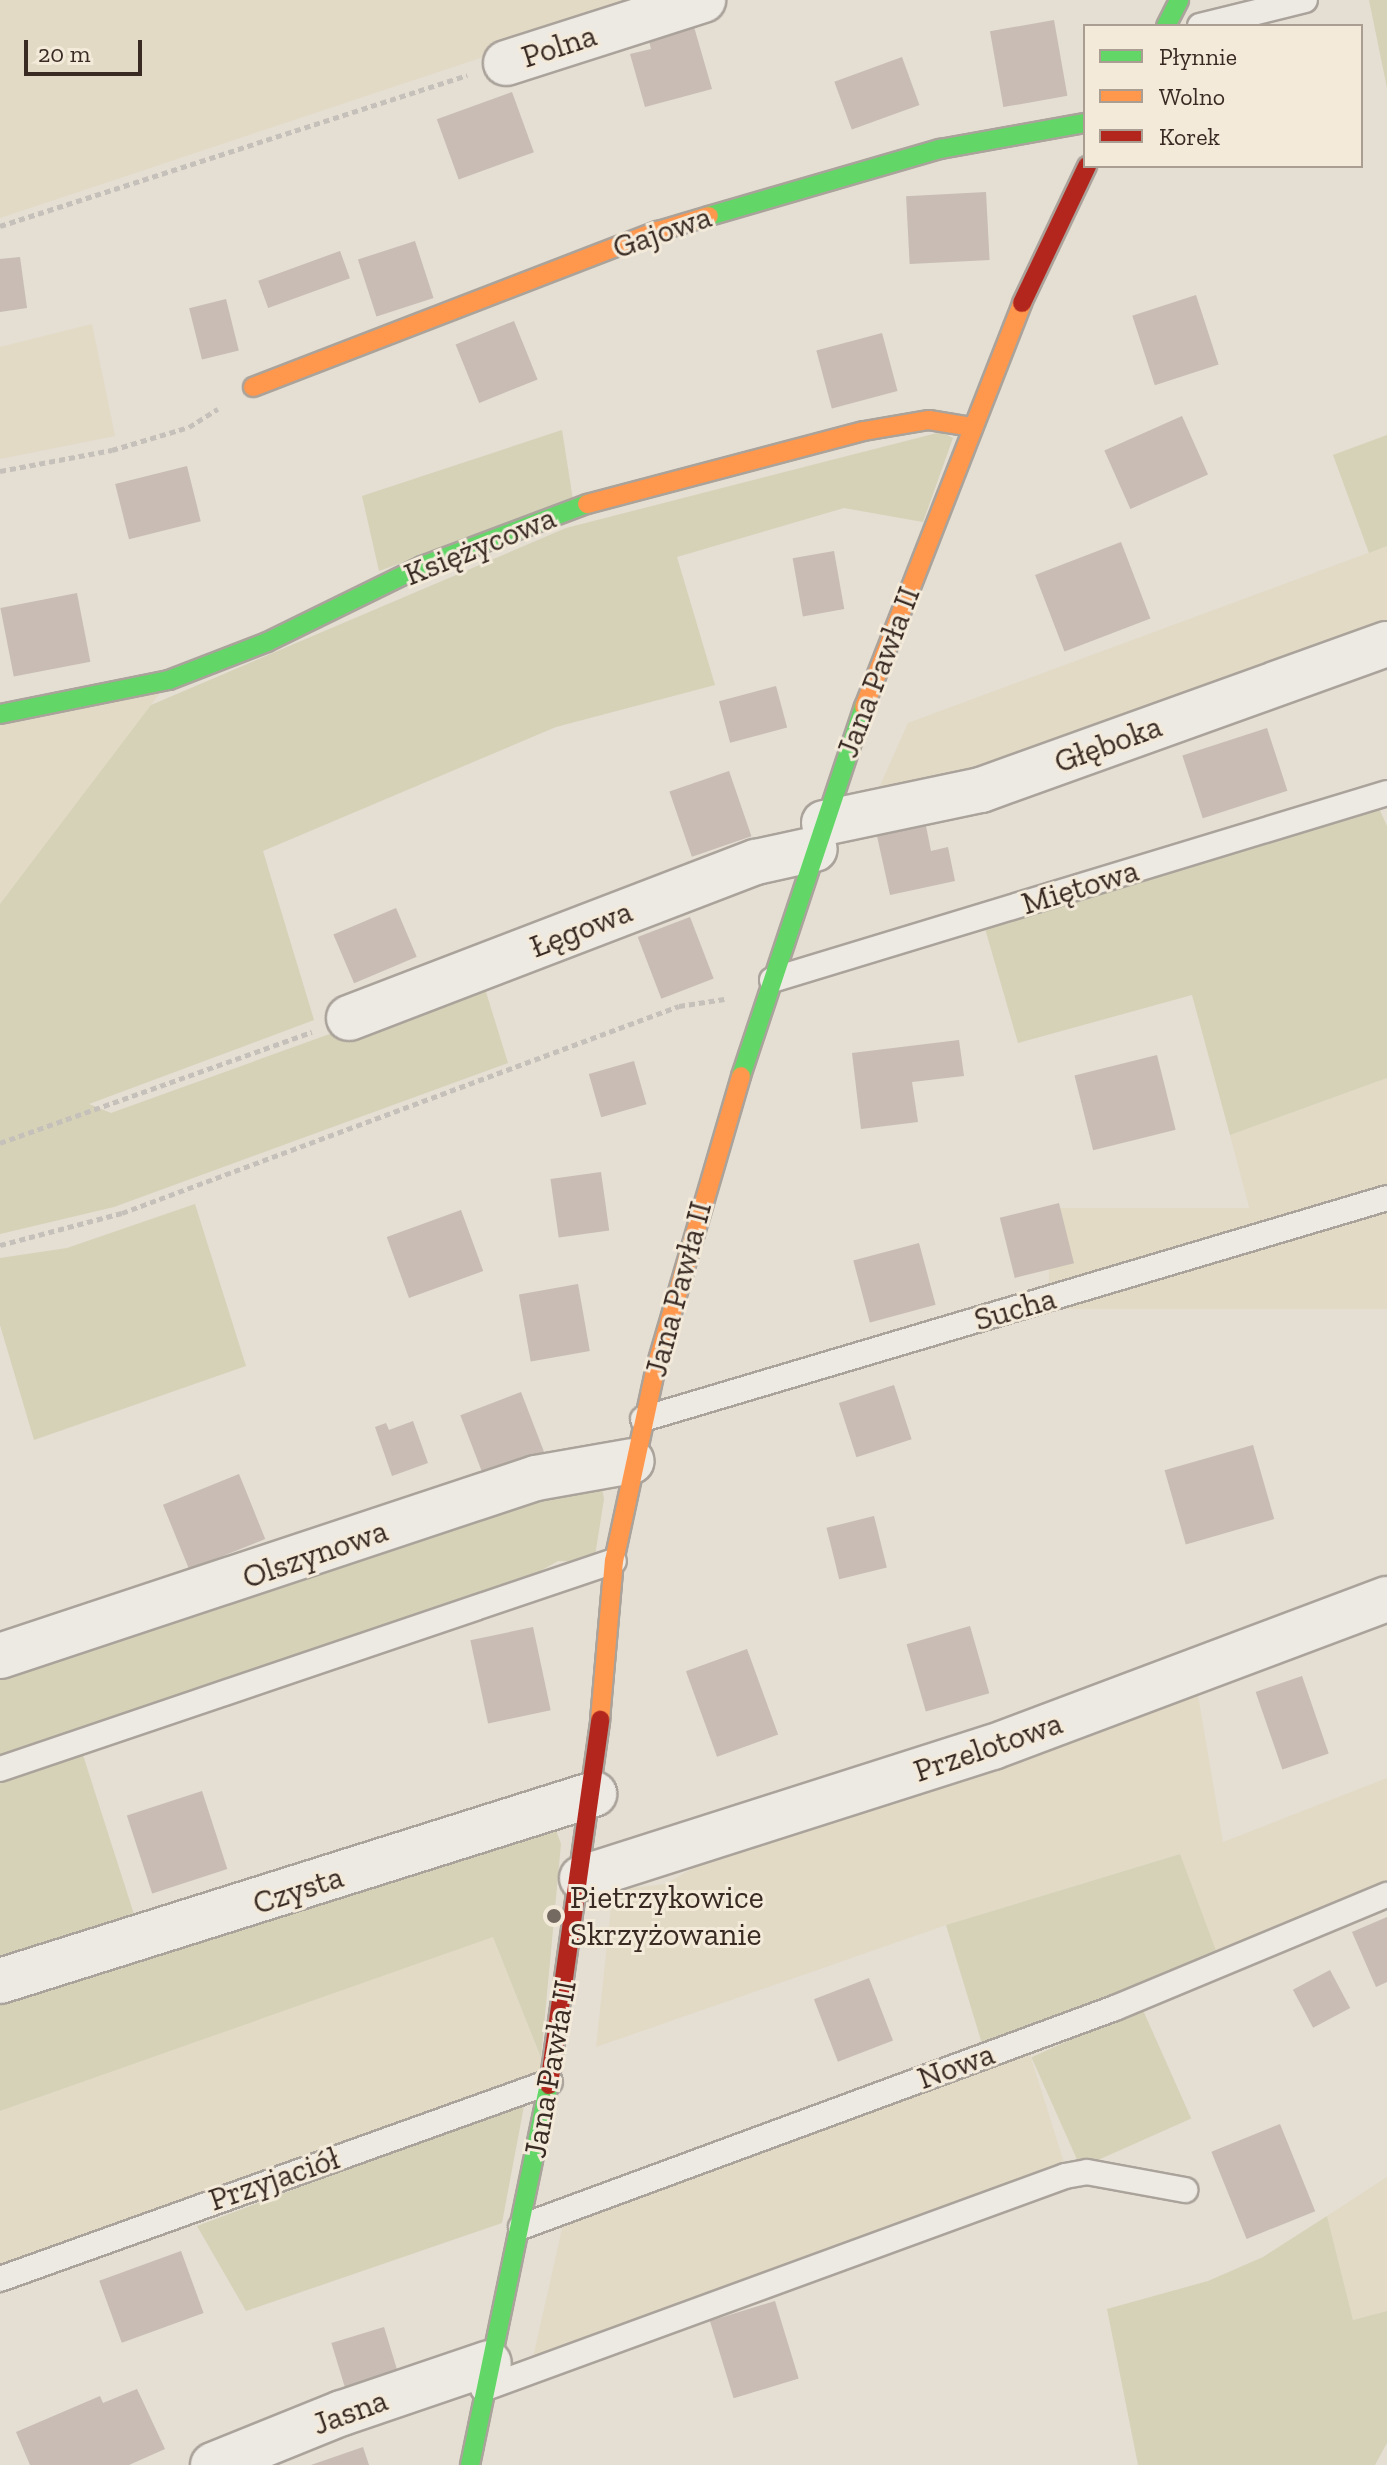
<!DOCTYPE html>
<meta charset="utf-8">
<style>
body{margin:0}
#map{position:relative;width:1387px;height:2465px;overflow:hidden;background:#e4ded3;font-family:"Zilla Slab",serif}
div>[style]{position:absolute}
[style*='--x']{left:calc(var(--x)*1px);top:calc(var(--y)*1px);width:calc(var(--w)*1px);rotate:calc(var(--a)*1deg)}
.farmland>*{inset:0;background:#e2dac5;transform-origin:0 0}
.green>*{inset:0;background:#d5d2b7;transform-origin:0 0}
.building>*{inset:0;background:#c8bcb4;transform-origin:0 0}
.path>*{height:5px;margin-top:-2.5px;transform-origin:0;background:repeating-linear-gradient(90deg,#c5c0ba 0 6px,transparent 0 10px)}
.roads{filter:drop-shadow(2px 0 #aaa39b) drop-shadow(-2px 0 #aaa39b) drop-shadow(0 2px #aaa39b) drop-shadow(0 -2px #aaa39b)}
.lane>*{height:24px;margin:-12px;padding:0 12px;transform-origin:12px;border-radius:12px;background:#ede9e3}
.street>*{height:44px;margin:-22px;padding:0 22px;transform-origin:22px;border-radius:22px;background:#ede9e3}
.fast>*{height:18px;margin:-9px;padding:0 9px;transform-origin:9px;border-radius:9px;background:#63d668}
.slow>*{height:18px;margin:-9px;padding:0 9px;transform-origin:9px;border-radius:9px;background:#ff974d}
.jam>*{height:18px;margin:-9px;padding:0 9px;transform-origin:9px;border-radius:9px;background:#b3261e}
.dots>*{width:22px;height:22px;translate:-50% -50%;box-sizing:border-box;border:4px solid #f4eada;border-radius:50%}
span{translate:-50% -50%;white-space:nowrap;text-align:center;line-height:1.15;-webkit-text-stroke:6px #f4eada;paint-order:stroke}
.street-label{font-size:32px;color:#392b23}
.poi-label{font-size:32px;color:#392b23}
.left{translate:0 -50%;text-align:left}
.legend{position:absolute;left:1083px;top:24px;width:280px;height:144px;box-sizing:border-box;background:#f4eada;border:2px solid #a99e91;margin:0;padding:10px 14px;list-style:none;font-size:24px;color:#392b23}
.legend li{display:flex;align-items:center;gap:16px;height:40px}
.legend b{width:40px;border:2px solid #a99e91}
.scale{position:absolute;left:24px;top:40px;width:118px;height:36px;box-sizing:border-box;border:4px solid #392b23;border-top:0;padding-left:10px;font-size:24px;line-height:28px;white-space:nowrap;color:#392b23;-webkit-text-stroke:6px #f4eada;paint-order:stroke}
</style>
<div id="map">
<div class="farmland">
<i style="clip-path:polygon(0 0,654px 0,0 218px)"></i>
<i style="clip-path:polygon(92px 324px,115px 436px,0 459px,0 347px)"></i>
<i style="clip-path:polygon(1387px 546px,1387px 630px,871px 806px,908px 723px)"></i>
<i style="clip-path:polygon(169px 680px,76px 809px,0 904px,0 714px)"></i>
<i style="clip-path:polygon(1387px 1078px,1387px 1186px,1254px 1226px,1230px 1135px)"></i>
<i style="left:1387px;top:1208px;width:101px;height:338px;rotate:90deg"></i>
<i style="clip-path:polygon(1196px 1684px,1223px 1842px,1387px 1778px,1387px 1884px,1218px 1956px,1179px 1854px,946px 1925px,596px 2047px,613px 1890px,666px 1884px,727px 1848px)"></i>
<i style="clip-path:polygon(493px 1936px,550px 2082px,0 2286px,0 2111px)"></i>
<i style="clip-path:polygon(1028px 2048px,1065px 2166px,533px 2358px,564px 2220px)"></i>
<i style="clip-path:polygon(1387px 2177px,1387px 2311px,1353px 2320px,1327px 2216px)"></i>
</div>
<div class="green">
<i style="clip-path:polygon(1369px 0,1387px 0,1387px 88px)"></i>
<i style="clip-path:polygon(562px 430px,573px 500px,379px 571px,362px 496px)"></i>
<i style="clip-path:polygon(941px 432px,953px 438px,923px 522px,844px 508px,677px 557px,715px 685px,556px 727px,263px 851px,314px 1020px,89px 1104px,111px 1113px,482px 979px,508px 1063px,114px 1207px,0 1234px,0 904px,151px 705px,566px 528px)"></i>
<i style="clip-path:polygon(1387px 435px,1387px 546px,1369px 553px,1333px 455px)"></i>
<i style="clip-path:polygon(1378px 806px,1387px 826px,1387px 1078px,1230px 1135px,1192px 995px,1018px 1043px,984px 925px)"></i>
<i style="clip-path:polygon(195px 1204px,246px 1366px,34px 1440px,0 1325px,0 1258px,67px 1248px)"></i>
<i style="clip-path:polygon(601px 1483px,604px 1499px,595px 1556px,582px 1562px,558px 1561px,535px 1574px,91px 1732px,0 1759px,0 1668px,537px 1486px)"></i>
<i style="clip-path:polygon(83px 1755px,140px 1933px,0 1974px,0 1780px)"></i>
<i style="clip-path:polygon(552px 1819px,561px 1844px,541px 2058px,493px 1937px,0 2111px,0 1992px)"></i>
<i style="clip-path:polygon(1180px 1854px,1218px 1956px,983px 2047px,946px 1925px)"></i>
<i style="left:1142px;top:2008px;width:121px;height:121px;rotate:66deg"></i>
<i style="clip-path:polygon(514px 2106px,524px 2106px,502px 2223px,246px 2311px,197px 2226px)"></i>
<i style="clip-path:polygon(1327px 2216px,1353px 2320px,1387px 2311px,1387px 2443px,1375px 2465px,1138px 2465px,1107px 2309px,1208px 2281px,1263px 2257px)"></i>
</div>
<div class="building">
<i style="clip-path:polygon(692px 20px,712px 89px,645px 107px,630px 54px,651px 49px,647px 33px)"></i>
<i style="left:1054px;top:20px;width:77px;height:65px;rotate:80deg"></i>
<i style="left:902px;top:57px;width:51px;height:72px;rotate:70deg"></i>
<i style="left:512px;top:92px;width:64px;height:80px;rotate:70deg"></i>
<i style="left:986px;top:192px;width:68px;height:80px;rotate:87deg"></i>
<i style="left:415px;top:241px;width:60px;height:60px;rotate:72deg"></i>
<i style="left:340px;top:251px;width:29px;height:87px;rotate:70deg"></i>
<i style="clip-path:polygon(20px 257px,27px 308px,0 312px,0 259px)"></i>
<i style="left:1196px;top:295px;width:73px;height:67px;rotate:72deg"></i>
<i style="left:226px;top:299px;width:53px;height:38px;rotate:76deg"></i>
<i style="left:514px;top:321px;width:63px;height:63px;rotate:68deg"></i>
<i style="left:882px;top:333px;width:60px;height:68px;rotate:75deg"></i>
<i style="left:1182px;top:416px;width:64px;height:85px;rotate:66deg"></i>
<i style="left:187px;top:466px;width:57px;height:74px;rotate:76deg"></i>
<i style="left:1121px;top:542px;width:82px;height:92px;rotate:69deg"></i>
<i style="left:834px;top:551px;width:59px;height:42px;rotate:80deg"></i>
<i style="left:77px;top:593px;width:70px;height:78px;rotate:79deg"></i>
<i style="left:776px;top:686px;width:43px;height:59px;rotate:75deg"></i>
<i style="left:1267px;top:728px;width:66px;height:89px;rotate:72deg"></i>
<i style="left:729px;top:771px;width:69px;height:63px;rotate:71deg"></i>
<i style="clip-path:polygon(926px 826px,931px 851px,948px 847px,955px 881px,890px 895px,877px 836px)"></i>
<i style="left:396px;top:908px;width:53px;height:68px;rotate:67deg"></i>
<i style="left:690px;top:917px;width:66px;height:56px;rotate:69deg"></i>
<i style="clip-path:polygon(959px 1040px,964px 1076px,912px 1082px,918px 1122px,861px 1129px,852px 1053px)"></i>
<i style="left:1157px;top:1055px;width:77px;height:85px;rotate:76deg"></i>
<i style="left:634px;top:1061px;width:45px;height:47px;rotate:74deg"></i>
<i style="left:601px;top:1172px;width:59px;height:51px;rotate:82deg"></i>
<i style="left:1059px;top:1203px;width:62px;height:61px;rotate:76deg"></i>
<i style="left:461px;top:1210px;width:65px;height:79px;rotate:70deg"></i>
<i style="left:919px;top:1243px;width:64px;height:68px;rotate:75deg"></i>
<i style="left:578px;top:1284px;width:68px;height:60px;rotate:80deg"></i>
<i style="left:894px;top:1385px;width:57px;height:58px;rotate:72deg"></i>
<i style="left:521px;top:1392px;width:70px;height:65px;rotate:69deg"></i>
<i style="clip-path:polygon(413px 1421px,428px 1463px,392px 1476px,375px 1427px,386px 1423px,389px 1430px)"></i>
<i style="left:1253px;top:1445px;width:77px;height:92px;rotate:74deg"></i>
<i style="left:239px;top:1474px;width:70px;height:82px;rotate:68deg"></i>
<i style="left:874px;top:1516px;width:53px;height:49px;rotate:76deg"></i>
<i style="left:970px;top:1626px;width:70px;height:66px;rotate:74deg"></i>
<i style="left:533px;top:1627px;width:85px;height:64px;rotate:78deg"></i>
<i style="left:747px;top:1649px;width:91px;height:65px;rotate:70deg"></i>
<i style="left:1302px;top:1676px;width:82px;height:49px;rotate:71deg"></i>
<i style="left:202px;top:1791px;width:82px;height:79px;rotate:72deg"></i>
<i style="clip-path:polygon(1387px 1917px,1387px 1982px,1376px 1987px,1352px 1932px)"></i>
<i style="left:1330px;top:1970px;width:43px;height:42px;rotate:62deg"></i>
<i style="left:869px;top:1978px;width:67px;height:59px;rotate:69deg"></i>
<i style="left:1280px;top:2124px;width:94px;height:74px;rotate:68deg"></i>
<i style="left:181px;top:2251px;width:66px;height:87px;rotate:70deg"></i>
<i style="left:775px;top:2301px;width:81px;height:68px;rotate:73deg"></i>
<i style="left:384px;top:2327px;width:58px;height:55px;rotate:73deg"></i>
<i style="clip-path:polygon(137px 2389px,165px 2449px,129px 2465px,30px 2465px,16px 2432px,100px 2396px,103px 2403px)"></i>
<i style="clip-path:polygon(363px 2447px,369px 2465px,311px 2465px)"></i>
</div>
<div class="path">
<i style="--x:0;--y:226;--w:491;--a:-17.9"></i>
<i style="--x:0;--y:471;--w:114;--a:-10.6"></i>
<i style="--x:112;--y:450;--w:80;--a:-16.6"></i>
<i style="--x:189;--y:427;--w:34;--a:-32"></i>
<i style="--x:0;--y:1143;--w:331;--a:-19.6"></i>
<i style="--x:0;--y:1245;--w:126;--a:-14.7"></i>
<i style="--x:122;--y:1213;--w:594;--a:-20.39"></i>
<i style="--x:679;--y:1006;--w:46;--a:-8.8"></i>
</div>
<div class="roads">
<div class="lane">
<i style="--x:1200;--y:26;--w:108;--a:-13.9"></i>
<i style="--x:772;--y:980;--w:643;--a:-16.91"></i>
<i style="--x:643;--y:1419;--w:776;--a:-16.54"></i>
<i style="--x:0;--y:1769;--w:648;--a:-18.71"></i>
<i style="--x:521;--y:2227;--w:633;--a:-20.24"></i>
<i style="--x:1115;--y:2008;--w:295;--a:-22.6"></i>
<i style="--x:0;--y:2279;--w:584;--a:-19.71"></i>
<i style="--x:483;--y:2389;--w:620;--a:-20.1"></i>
<i style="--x:1065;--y:2176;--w:22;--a:-10"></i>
<i style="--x:1087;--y:2172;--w:100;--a:10.4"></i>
</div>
<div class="street">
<i style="--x:506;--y:63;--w:207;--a:-17.7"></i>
<i style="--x:824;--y:823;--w:160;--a:-11.9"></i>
<i style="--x:981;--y:790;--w:431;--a:-19.8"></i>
<i style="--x:349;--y:1018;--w:436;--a:-21"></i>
<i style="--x:756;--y:862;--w:60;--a:-12.4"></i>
<i style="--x:0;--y:1656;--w:565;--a:-18.37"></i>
<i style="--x:536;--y:1478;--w:97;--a:-10"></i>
<i style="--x:582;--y:1878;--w:431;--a:-17.7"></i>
<i style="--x:993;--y:1747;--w:421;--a:-20.6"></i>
<i style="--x:0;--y:1981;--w:623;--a:-17.47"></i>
<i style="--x:213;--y:2465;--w:139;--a:-22"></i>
<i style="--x:342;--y:2413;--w:155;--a:-18.8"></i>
</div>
<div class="fast">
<i style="--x:1166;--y:26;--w:29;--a:-63"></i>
<i style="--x:709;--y:216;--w:241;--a:-16.2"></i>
<i style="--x:940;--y:149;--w:147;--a:-10.2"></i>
<i style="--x:0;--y:714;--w:172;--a:-11.4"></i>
<i style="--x:169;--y:680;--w:105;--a:-21.2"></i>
<i style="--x:267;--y:642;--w:173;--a:-26.1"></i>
<i style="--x:422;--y:566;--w:176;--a:-20.6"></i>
<i style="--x:741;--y:1076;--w:389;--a:-71.6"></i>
<i style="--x:470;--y:2465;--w:388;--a:-78.3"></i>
</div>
<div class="slow">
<i style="--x:253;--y:387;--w:434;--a:-21.1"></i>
<i style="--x:658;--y:231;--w:53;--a:-16.4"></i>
<i style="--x:587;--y:504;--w:286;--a:-14.8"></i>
<i style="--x:864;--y:431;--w:66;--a:-9.6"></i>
<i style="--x:929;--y:420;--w:44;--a:9.2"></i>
<i style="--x:864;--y:707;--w:434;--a:-68.6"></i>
<i style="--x:600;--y:1720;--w:160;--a:-85"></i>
<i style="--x:614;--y:1561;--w:198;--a:-77.8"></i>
<i style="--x:656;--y:1367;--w:303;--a:-73.7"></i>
</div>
<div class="jam">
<i style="--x:1022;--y:303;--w:152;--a:-64.6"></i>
<i style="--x:549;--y:2085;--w:369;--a:-82"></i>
</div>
</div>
<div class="dots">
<i style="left:554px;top:1916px;background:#756a61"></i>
</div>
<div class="street-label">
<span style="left:559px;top:46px;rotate:-18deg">Polna</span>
<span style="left:662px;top:232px;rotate:-19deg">Gajowa</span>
<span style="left:480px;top:546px;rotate:-22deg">Księżycowa</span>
<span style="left:878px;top:672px;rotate:-69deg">Jana Pawła II</span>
<span style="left:1108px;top:744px;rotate:-20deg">Głęboka</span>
<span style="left:1080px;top:887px;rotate:-17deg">Miętowa</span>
<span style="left:581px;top:929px;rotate:-21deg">Łęgowa</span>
<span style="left:678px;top:1289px;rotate:-75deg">Jana Pawła II</span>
<span style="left:1015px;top:1309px;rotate:-16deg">Sucha</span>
<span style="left:315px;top:1554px;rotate:-19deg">Olszynowa</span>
<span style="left:988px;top:1747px;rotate:-19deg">Przelotowa</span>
<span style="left:298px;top:1890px;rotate:-18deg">Czysta</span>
<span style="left:956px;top:2066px;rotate:-20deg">Nowa</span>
<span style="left:550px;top:2069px;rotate:-80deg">Jana Pawła II</span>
<span style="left:274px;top:2179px;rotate:-19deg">Przyjaciół</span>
<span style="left:350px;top:2412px;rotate:-20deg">Jasna</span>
</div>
<div class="poi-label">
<span class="left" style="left:570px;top:1916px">Pietrzykowice<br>Skrzyżowanie</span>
</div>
<ul class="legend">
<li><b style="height:10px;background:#63d668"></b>Płynnie</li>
<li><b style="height:10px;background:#ff974d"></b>Wolno</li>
<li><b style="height:10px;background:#b3261e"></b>Korek</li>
</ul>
<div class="scale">20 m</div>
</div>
